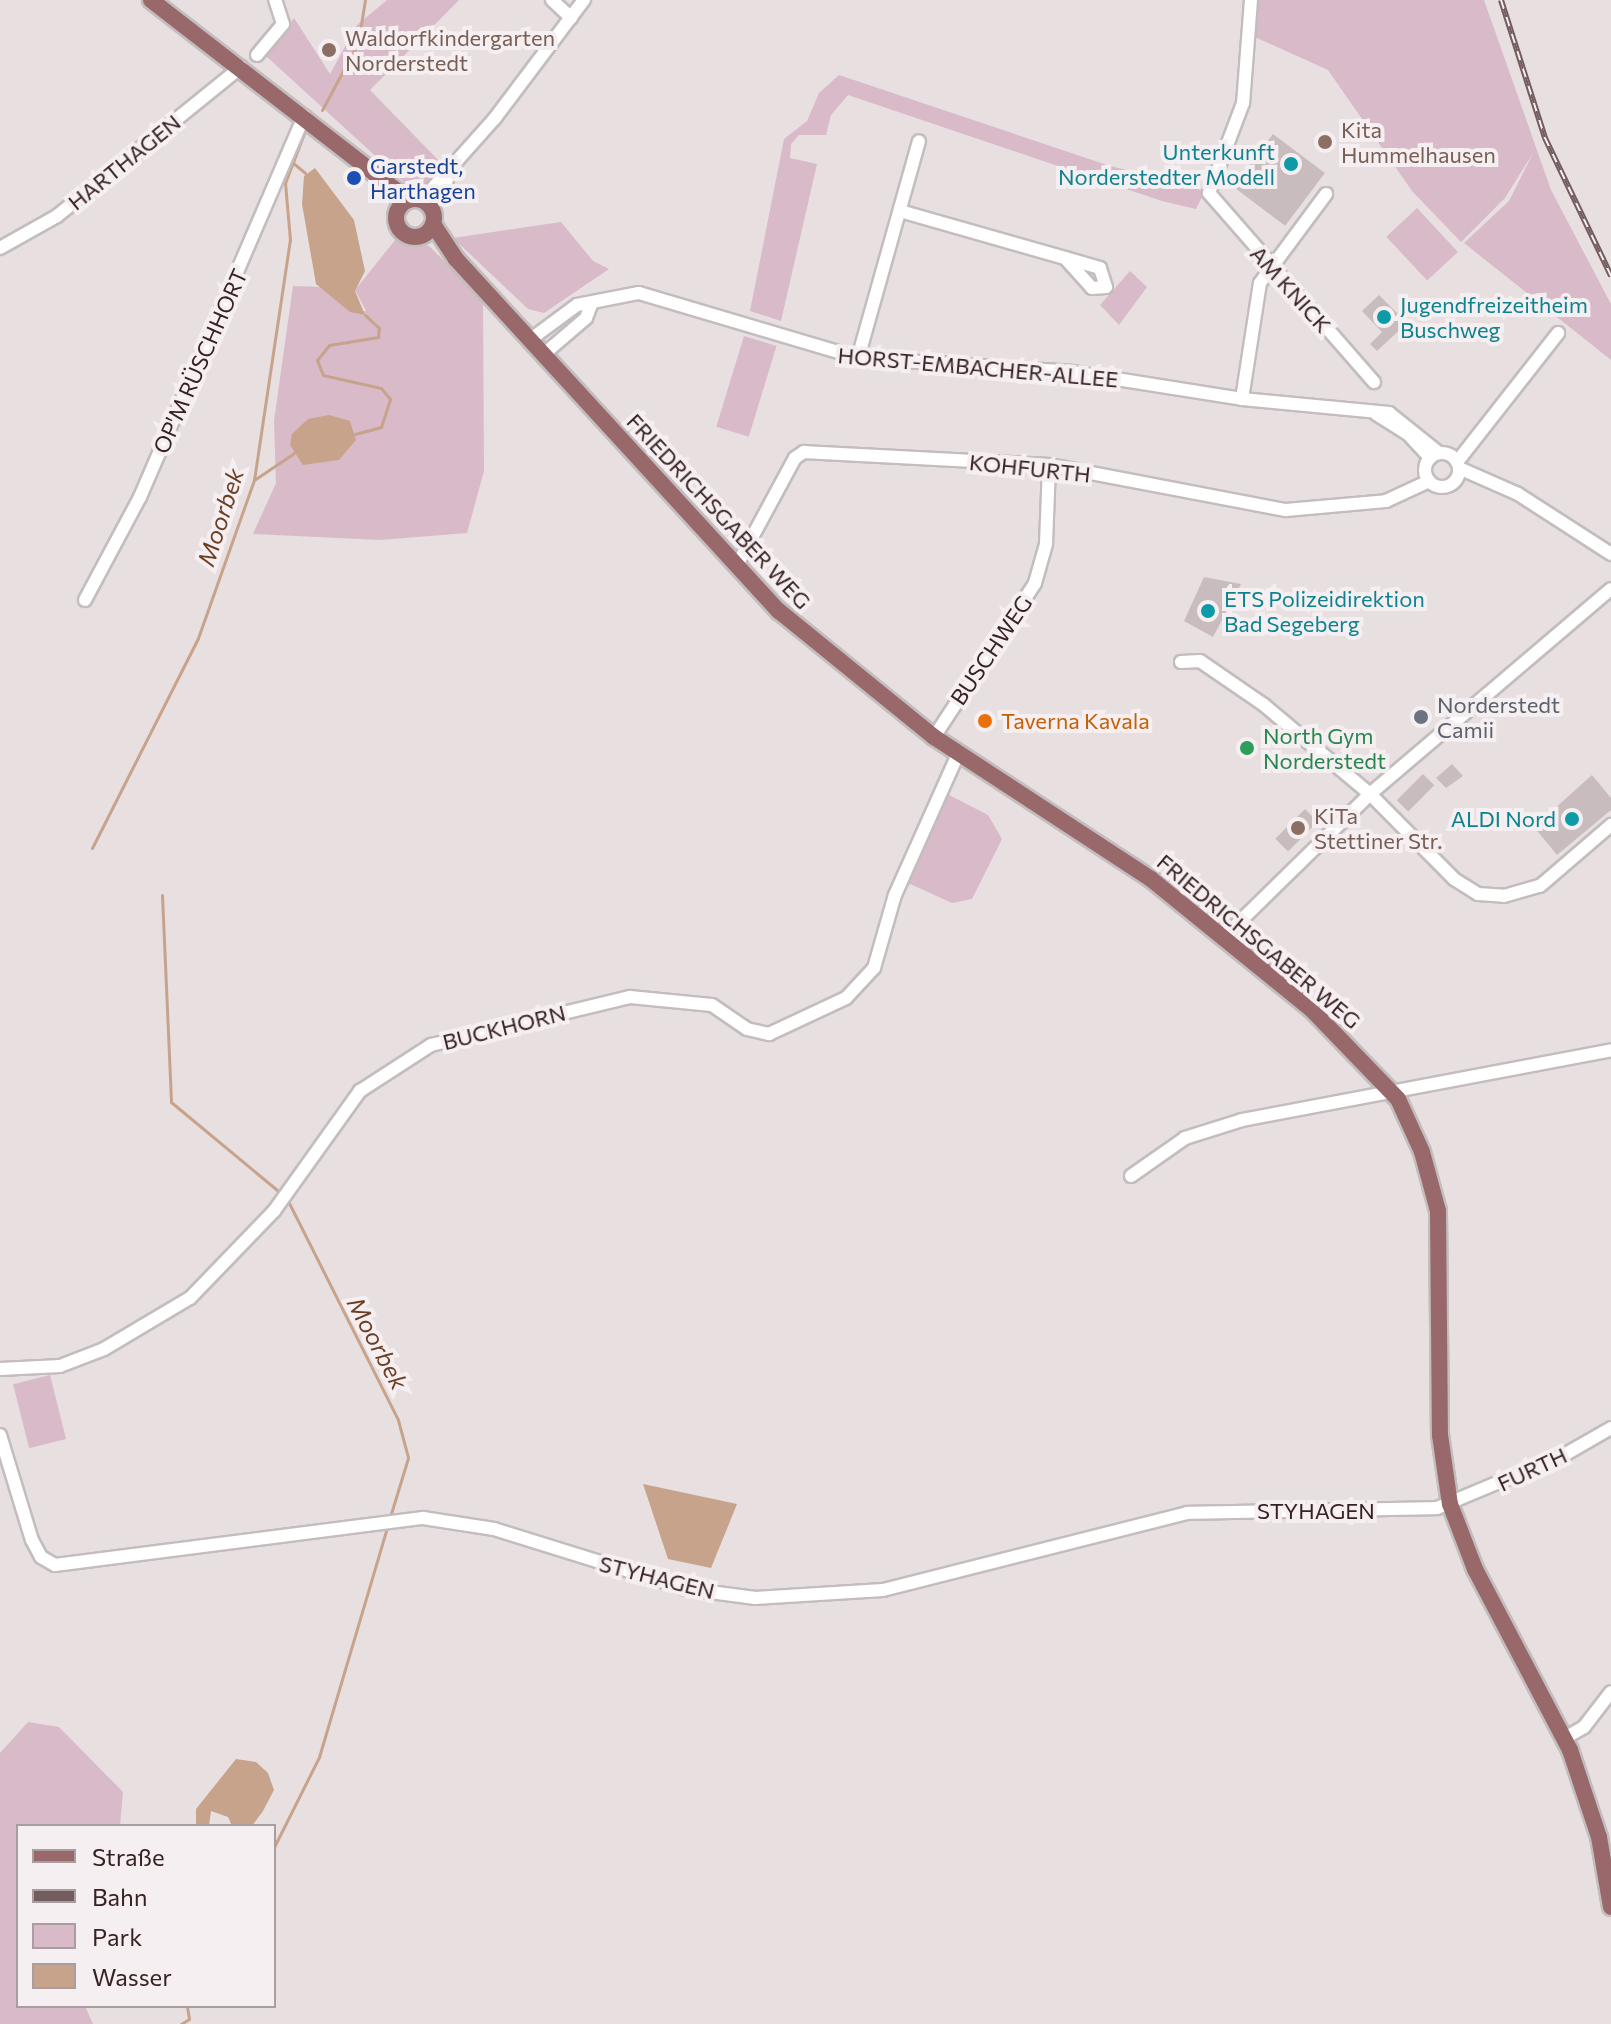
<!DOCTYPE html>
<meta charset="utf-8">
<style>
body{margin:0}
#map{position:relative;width:1611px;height:2024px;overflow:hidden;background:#e8dfe1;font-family:Commissioner,sans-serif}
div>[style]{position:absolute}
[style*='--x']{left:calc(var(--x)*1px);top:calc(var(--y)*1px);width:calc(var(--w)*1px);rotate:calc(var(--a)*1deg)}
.green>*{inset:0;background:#d8bac9;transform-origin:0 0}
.water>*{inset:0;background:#c8a38c}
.stream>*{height:3px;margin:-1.5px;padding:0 1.5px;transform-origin:1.5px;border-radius:1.5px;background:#c8a38c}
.building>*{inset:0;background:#c9bcbf;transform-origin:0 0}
.roads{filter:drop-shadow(2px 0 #c3bdbd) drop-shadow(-2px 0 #c3bdbd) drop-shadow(0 2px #c3bdbd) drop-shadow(0 -2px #c3bdbd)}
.minor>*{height:12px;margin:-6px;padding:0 6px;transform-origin:6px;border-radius:6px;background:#fff}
.minor>.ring{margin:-6px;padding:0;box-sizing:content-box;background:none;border:12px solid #fff;border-radius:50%}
.major>*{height:16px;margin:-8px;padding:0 8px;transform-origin:8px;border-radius:8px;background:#99686a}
.major>.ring{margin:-8px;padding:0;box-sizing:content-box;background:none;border:16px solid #99686a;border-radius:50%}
.rail>*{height:6px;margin-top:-3px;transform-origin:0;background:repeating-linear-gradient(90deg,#f6eff1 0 9px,#725c5d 0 18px);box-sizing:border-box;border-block:2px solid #725c5d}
.dots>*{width:22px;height:22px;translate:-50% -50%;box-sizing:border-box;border:4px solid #f6eff1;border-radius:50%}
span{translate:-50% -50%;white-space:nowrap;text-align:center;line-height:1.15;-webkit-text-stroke:8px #f6eff1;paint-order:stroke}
.education-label{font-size:22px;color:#785e54}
.left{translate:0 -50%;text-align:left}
.culture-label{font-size:22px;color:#0d838f}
.right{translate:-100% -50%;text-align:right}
.street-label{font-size:22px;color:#372223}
.transit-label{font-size:22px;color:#164399}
.worship-label{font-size:22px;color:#5b616d}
.food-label{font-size:22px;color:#c56008}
.leisure-label{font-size:22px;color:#27864d}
.water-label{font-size:24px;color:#6b3f23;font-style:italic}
.legend{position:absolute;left:16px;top:1824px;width:260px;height:184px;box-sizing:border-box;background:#f6eff1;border:2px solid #aa9d9f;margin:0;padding:10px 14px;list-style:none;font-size:24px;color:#372223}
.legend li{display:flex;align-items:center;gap:16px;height:40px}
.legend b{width:40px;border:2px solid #aa9d9f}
</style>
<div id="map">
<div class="green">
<i style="clip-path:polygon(387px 0,459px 0,370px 90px,446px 168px,430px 184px,405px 183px,266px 56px,294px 18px,330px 74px,357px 25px)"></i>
<i style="clip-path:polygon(1256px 0,1484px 0,1551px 190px,1611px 304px,1611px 360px,1464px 243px,1509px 201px,1533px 153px,1505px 198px,1461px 242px,1412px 191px,1328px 70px,1255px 37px)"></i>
<i style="clip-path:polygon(839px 75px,1107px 165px,1205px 191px,1196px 209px,1162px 201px,848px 95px,831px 115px,826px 135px,799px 135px,791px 144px,790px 158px,817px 164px,781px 321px,750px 311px,784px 139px,807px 121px,819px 93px)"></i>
<i style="left:1417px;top:208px;width:60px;height:42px;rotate:47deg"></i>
<i style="clip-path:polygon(561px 222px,593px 261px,609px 269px,544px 313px,528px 309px,453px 238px)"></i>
<i style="clip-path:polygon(396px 239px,429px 246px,483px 299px,484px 471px,467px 533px,380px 540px,253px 534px,276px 483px,274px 421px,293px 286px,324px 287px,350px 312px,366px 311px,355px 290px)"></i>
<i style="clip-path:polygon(1130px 271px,1147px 287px,1119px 325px,1100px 305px)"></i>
<i style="left:744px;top:336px;width:34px;height:95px;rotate:17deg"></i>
<i style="clip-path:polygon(949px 795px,988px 815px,1002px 839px,972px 899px,952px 903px,906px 882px,940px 800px)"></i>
<i style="left:50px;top:1375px;width:66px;height:38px;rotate:76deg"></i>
<i style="clip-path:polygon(28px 1722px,59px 1727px,123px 1792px,120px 1826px,18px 1826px,18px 2006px,85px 2006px,93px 2024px,0 2024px,0 1753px)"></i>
</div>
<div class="water">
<i style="clip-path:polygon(315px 168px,354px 220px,365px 271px,355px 291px,365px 315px,350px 312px,316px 284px,302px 204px,304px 176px)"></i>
<i style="clip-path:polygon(329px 415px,350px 421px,356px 440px,339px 460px,303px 465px,290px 445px,292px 434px,308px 419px)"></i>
<i style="clip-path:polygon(643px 1484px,737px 1504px,711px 1568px,668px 1559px)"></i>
<i style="clip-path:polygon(236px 1759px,256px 1762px,268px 1773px,274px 1790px,263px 1811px,252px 1826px,232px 1826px,228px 1817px,211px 1811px,209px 1826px,196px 1826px,196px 1809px)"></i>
</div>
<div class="stream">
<i style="--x:322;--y:110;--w:76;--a:-61.8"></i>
<i style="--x:358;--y:43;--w:44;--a:-80.8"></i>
<i style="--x:292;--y:162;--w:17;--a:40"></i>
<i style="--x:355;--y:434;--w:27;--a:-15"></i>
<i style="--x:381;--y:427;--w:29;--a:-72"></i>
<i style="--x:390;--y:399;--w:14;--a:-129"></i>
<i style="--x:381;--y:388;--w:59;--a:-167.4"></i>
<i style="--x:323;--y:375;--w:16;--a:-112"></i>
<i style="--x:317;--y:360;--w:19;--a:-51"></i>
<i style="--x:329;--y:345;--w:50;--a:-9.3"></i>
<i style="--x:378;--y:337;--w:9;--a:-84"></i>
<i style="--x:379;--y:328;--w:19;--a:-137"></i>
<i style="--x:254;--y:480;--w:48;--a:-34"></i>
<i style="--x:92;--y:848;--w:235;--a:-63.2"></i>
<i style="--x:198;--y:638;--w:168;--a:-70.5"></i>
<i style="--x:254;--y:480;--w:243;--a:-81.5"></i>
<i style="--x:290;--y:240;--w:57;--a:-95"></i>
<i style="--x:285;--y:183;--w:59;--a:-69.1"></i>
<i style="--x:162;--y:895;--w:207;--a:87.5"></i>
<i style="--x:171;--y:1102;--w:144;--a:39.7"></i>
<i style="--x:287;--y:1199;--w:247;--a:63.3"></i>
<i style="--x:398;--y:1420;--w:39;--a:75"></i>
<i style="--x:408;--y:1458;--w:62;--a:107"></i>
<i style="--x:274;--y:1847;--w:101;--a:-63.4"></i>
<i style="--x:319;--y:1757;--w:239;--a:-73.5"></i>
<i style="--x:181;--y:2024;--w:9;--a:-32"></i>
<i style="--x:189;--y:2019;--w:13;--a:-99"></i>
</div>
<div class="building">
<i style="left:1273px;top:134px;width:65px;height:66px;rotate:37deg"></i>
<i style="clip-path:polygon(1379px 295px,1407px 323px,1377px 351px,1370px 344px,1382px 332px,1362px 311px)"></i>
<i style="clip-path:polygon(1204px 577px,1241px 584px,1213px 637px,1184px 621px)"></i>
<i style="clip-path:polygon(1452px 764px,1463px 776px,1446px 788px,1436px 778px)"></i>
<i style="left:1423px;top:774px;width:16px;height:37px;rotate:45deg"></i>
<i style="clip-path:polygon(1592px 775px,1611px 798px,1611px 810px,1557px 855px,1534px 827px)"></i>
<i style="left:1305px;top:809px;width:18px;height:42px;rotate:45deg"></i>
</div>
<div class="roads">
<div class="minor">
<i style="--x:552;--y:0;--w:26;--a:43"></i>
<i style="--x:1251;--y:0;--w:103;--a:94.4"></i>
<i style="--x:1243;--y:103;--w:96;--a:110.7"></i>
<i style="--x:1209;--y:193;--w:251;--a:48.9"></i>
<i style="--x:257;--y:55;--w:40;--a:-50"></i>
<i style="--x:283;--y:24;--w:25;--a:-108"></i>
<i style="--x:422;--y:200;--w:110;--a:-48.3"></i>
<i style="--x:495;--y:118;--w:148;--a:-53"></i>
<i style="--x:431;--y:208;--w:32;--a:-60"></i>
<i style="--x:900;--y:211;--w:172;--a:15.9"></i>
<i style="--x:1065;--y:258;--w:40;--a:48"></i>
<i style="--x:1092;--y:288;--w:14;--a:-4"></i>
<i style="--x:1106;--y:287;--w:20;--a:-108"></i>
<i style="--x:1100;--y:268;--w:36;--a:-164"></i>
<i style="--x:0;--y:248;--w:65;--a:-29.3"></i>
<i style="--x:57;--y:216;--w:237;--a:-39"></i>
<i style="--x:531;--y:339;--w:57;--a:-36.5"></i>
<i style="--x:577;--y:305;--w:63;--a:-11"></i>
<i style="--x:639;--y:293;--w:228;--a:16.5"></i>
<i style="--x:858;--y:358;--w:214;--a:3.7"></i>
<i style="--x:1072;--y:372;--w:172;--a:9"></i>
<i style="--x:1242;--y:399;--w:148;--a:5.4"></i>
<i style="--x:1389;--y:413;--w:64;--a:38.7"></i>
<i style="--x:544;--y:354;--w:55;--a:-40.6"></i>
<i style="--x:586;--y:318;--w:14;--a:-69"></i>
<i style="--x:858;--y:358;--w:225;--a:-74.3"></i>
<i style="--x:1242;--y:399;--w:117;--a:-81.2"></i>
<i style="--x:1260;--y:283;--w:111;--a:-53.4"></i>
<i style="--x:1376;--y:414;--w:36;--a:32"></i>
<i style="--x:1407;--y:433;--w:34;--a:47"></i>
<i class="ring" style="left:1425px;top:453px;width:22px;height:22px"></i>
<i style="--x:1457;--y:462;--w:164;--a:-51.9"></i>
<i style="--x:1459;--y:468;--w:64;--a:23.8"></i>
<i style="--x:1518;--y:494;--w:111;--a:32.8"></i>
<i style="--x:736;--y:567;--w:124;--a:-61.6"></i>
<i style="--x:795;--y:458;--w:11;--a:-34"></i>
<i style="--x:804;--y:452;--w:245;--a:3"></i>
<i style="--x:1049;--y:465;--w:241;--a:10.8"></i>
<i style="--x:1286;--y:510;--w:100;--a:-5.1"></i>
<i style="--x:1386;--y:501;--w:47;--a:-24.9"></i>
<i style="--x:85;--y:600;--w:117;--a:-61.9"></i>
<i style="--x:140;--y:497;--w:415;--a:-66.7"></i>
<i style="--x:1181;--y:662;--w:19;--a:-3"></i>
<i style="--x:1200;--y:661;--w:78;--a:34.5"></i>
<i style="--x:1264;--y:705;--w:138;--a:40"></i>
<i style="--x:1370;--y:794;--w:120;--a:45.3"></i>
<i style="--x:1454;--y:879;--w:28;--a:32"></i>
<i style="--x:1478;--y:894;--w:26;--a:4"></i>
<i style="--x:1504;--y:896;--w:37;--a:-16"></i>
<i style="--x:1540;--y:886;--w:94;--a:-40.7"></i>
<i style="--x:934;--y:737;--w:184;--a:-56.7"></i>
<i style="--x:1035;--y:583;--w:41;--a:-74.2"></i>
<i style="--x:1046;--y:544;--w:79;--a:-87.8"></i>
<i style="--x:1223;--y:938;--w:206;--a:-44.4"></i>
<i style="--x:1370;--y:794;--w:316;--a:-40.4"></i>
<i style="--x:1131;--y:1176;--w:66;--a:-35.1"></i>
<i style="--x:1185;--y:1138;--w:60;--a:-17.5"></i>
<i style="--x:1242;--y:1120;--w:376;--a:-10.7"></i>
<i style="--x:0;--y:1369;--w:60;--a:-2.9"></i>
<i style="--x:60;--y:1366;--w:47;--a:-21.1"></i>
<i style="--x:104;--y:1349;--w:100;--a:-30.7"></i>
<i style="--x:190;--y:1298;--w:121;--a:-46"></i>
<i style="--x:274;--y:1211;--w:148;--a:-54.4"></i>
<i style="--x:360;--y:1091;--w:85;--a:-32.9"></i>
<i style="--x:431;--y:1045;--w:205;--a:-13.6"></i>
<i style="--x:630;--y:997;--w:82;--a:5.6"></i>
<i style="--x:712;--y:1005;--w:42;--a:34.4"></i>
<i style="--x:747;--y:1029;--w:23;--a:13"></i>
<i style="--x:769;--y:1034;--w:85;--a:-25.1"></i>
<i style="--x:846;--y:998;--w:41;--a:-47"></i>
<i style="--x:874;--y:968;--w:76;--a:-74"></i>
<i style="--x:895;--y:895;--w:157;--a:-65.9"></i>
<i style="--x:0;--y:1435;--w:110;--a:73.1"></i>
<i style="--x:32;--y:1540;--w:19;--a:62"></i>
<i style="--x:41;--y:1557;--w:16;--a:30"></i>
<i style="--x:55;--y:1565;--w:371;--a:-7.3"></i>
<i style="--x:423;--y:1518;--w:72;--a:8.8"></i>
<i style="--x:494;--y:1529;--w:202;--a:17.3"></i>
<i style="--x:687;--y:1589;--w:69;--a:7.5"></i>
<i style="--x:755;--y:1598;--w:128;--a:-3.6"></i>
<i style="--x:883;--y:1590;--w:314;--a:-14.2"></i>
<i style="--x:1187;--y:1513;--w:250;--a:-1.1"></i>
<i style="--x:1437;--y:1508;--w:138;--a:-22.7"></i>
<i style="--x:1564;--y:1455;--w:54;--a:-29.9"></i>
<i style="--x:1565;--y:1738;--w:22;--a:-30"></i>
<i style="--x:1584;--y:1727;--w:44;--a:-52.4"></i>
</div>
<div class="major">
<i style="--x:151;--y:0;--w:326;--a:37.8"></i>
<i class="ring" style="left:396px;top:199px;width:22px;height:22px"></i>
<i style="--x:433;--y:224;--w:42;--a:56.7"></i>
<i style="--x:456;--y:259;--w:478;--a:47.5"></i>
<i style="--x:779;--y:611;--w:200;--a:39.1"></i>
<i style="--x:934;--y:737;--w:259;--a:33.2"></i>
<i style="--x:1151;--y:879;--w:206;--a:39.1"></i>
<i style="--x:1311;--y:1009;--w:125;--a:46"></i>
<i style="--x:1398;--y:1099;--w:58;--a:65.6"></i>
<i style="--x:1422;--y:1152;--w:61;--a:74.8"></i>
<i style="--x:1438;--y:1211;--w:224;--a:89.5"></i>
<i style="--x:1440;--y:1435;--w:70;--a:81.8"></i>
<i style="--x:1450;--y:1504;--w:70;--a:69"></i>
<i style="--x:1475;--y:1569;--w:204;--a:62.3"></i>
<i style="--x:1570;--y:1750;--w:92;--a:71.6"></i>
<i style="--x:1599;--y:1837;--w:71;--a:80.3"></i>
</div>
</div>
<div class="rail">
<i style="--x:1501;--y:0;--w:145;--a:72.3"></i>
<i style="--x:1545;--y:138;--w:153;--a:64.4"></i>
</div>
<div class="dots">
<i style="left:329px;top:50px;background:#8d6e63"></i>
<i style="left:1325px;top:142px;background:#8d6e63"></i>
<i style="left:1291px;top:164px;background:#0f9aa8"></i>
<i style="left:354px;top:178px;background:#1a4fb4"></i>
<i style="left:1384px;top:317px;background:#0f9aa8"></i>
<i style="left:1208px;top:611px;background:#0f9aa8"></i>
<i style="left:1421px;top:717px;background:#6b7280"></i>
<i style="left:985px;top:721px;background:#e8710a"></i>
<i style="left:1247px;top:748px;background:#2e9e5b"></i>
<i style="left:1572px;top:819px;background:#0f9aa8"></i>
<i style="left:1298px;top:828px;background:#8d6e63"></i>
</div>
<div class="education-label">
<span class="left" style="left:345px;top:50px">Waldorfkindergarten<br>Norderstedt</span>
<span class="left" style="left:1341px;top:142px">Kita<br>Hummelhausen</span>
<span class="left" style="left:1314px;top:828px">KiTa<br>Stettiner Str.</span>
</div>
<div class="culture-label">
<span class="right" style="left:1275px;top:164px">Unterkunft<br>Norderstedter Modell</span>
<span class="left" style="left:1400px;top:317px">Jugendfreizeitheim<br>Buschweg</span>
<span class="left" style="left:1224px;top:611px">ETS Polizeidirektion<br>Bad Segeberg</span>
<span class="right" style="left:1556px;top:819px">ALDI Nord</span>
</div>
<div class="street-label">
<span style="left:124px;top:162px;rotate:-39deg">HARTHAGEN</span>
<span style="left:1291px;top:289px;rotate:48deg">AM KNICK</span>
<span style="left:200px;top:361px;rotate:-66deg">OP'M RÜSCHHORT</span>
<span style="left:978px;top:367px;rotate:5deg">HORST-EMBACHER-ALLEE</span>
<span style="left:1030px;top:468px;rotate:6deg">KOHFURTH</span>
<span style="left:719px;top:511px;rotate:47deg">FRIEDRICHSGABER WEG</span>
<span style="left:991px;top:650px;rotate:-56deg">BUSCHWEG</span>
<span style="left:1259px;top:941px;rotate:40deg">FRIEDRICHSGABER WEG</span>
<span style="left:504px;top:1027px;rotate:-14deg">BUCKHORN</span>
<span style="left:1532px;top:1469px;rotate:-25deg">FURTH</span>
<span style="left:1316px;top:1511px">STYHAGEN</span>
<span style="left:657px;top:1577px;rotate:14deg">STYHAGEN</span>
</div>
<div class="transit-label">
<span class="left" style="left:370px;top:178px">Garstedt,<br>Harthagen</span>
</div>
<div class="worship-label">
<span class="left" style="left:1437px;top:717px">Norderstedt<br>Camii</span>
</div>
<div class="food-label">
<span class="left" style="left:1001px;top:721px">Taverna Kavala</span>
</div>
<div class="leisure-label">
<span class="left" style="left:1263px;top:748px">North Gym<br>Norderstedt</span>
</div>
<div class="water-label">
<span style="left:220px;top:517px;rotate:-72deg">Moorbek</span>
<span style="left:378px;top:1343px;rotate:62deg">Moorbek</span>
</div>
<ul class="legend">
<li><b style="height:10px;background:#99686a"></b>Straße</li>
<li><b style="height:10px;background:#725c5d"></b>Bahn</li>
<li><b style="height:22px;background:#d8bac9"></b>Park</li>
<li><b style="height:22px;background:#c8a38c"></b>Wasser</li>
</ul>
</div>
